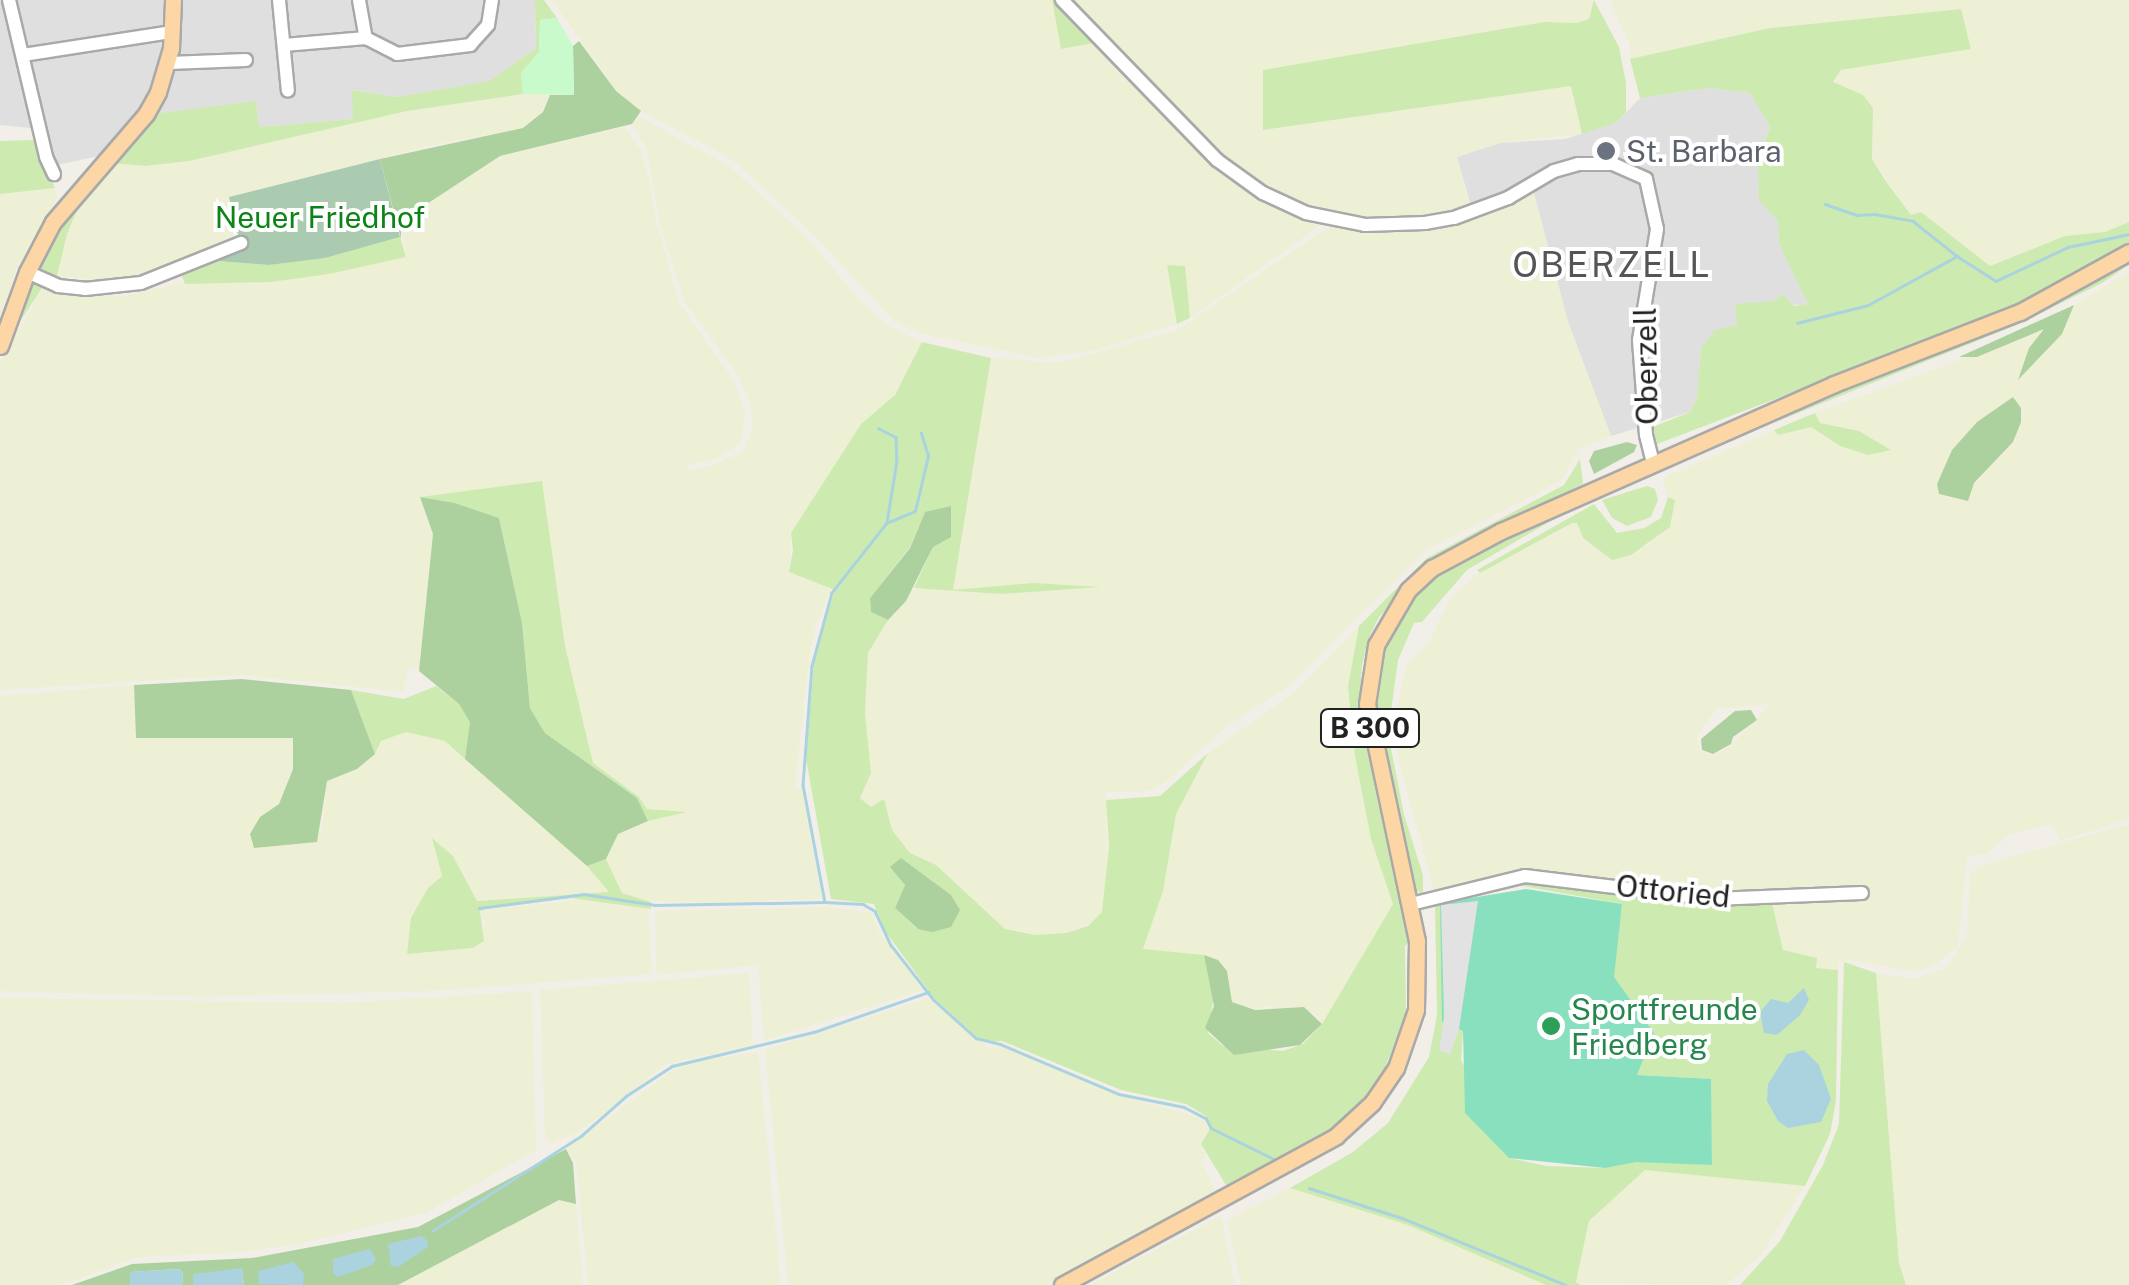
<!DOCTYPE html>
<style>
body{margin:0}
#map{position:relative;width:2129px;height:1285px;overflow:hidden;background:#f2efe9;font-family:"Public Sans",sans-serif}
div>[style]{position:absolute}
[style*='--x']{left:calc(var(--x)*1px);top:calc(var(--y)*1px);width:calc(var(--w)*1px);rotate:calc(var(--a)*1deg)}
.residential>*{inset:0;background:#e0dfdf}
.farmland>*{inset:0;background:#eef0d5}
.grass>*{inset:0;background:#cdebb0}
.forest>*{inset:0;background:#add19e}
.cemetery>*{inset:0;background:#aacbaf}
.park>*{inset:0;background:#c8facc}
.pitch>*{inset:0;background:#88e0be}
.parking>*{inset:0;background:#e2e2e2}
.water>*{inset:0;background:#aad3df}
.stream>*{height:2.5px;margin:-1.25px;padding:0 1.25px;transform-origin:1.25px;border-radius:1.25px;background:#aad3df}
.roads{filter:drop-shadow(2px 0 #a9a9a9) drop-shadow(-2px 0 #a9a9a9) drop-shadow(0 2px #a9a9a9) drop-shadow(0 -2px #a9a9a9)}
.minor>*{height:12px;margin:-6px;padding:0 6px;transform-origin:6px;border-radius:6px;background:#fff}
.major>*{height:15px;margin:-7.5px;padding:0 7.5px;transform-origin:7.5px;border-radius:7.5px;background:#fcd6a4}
.dots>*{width:28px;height:28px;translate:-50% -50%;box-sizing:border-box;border:5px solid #fff;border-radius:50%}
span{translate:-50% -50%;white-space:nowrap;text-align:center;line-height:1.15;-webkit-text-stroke:8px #fff;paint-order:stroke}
.shield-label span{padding:2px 8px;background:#fff;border:2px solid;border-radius:8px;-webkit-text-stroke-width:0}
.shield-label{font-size:28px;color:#222;font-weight:700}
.worship-label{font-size:30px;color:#5b616d}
.left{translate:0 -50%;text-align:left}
.park-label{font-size:30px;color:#0c8416}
.street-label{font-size:30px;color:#222}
.leisure-label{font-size:30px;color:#27864d}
.quarter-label{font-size:35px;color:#555;letter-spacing:2.5px}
</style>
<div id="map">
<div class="residential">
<i style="clip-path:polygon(0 0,535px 0,536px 48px,489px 81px,465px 88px,397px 97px,353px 90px,354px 119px,259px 127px,256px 102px,111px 163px,99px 156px,47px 167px,42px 166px,31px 128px,0 125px)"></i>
<i style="clip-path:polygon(1709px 88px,1750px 93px,1770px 127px,1757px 159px,1778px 221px,1779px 244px,1809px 305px,1736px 304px,1738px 325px,1701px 348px,1697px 398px,1690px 412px,1611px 436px,1568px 322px,1533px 190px,1474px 216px,1457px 157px,1500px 143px,1565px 139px,1616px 123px,1640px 98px)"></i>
</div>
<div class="farmland">
<i style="clip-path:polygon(552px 0,1052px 0,1062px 49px,1099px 42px,1216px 161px,1325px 222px,1190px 318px,1185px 266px,1168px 265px,1177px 324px,1097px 350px,1038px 358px,922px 334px,893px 320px,818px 239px,733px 160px,641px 111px,616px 91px)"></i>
<i style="clip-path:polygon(1068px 0,1594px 0,1589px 19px,1576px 23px,1544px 22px,1264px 70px,1264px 130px,1572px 86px,1582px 134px,1500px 143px,1457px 156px,1470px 207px,1437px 217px,1359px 220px,1308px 210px,1265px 191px,1216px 155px)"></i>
<i style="clip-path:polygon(1610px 0,2129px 0,2129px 222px,2106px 232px,2065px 236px,1990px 266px,1911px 215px,1872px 159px,1872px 108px,1833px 83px,1841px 70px,1971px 49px,1961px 9px,1770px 28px,1630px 59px,1630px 46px)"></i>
<i style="clip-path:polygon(523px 94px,550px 95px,543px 112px,523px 128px,429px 146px,230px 197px,238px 232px,160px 271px,97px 280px,57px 276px,67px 234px,82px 199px,111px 163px,145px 166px,189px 161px,407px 111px)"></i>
<i style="clip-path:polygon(639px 117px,728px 165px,806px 236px,858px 299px,887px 325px,922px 342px,895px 395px,861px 424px,791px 533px,789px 572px,832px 588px,816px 625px,809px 659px,795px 788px,802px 788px,822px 899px,702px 903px,633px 900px,622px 893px,606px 859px,608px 848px,618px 834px,648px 821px,682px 812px,647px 809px,639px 797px,593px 763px,565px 646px,541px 481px,425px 515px,433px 534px,419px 671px,409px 666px,403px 692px,242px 675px,0 690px,0 362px,44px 285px,78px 296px,124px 296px,179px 283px,271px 282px,406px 257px,401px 221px,474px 171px,500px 156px,625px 127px,641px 151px,650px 182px,656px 221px,679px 302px,734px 381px,745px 411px,742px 437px,735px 448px,713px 460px,686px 465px,688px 470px,710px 466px,743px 452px,752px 429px,751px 405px,738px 376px,684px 301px,659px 221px,647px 150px,632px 124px)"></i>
<i style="clip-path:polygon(55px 188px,58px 196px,18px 266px,0 316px,0 194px)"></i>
<i style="clip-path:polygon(evenodd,1533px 190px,1568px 322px,1611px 436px,1578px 449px,1562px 480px,1425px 551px,1289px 686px,1228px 725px,1169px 780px,1149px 791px,1106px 792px,1107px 879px,1102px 912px,1090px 923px,1066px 933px,1035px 935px,1005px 929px,936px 865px,910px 854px,892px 830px,884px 800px,871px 808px,859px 797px,871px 773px,865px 713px,868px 653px,878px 632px,914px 588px,953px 590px,991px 358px,1059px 363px,1175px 331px,1329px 227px,1425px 226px,1533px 190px,1033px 583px,1096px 587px,1001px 594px,962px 590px,1033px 583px)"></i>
<i style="clip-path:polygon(evenodd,2129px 272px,2129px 819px,2060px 841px,2051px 824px,2031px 829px,2009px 835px,1987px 854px,1967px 856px,1958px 946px,1933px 966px,1916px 972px,1850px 960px,1838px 962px,1838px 970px,1816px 968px,1816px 958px,1783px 950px,1772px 903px,1797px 889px,1750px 895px,1680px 890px,1548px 870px,1440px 894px,1434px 891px,1398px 758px,1396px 713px,1406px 666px,1429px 642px,1451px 597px,1476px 575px,1572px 523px,1577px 523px,1583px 539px,1611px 559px,1651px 543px,1675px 501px,1668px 497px,1663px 481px,1669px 475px,1774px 430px,1778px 435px,1811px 427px,1840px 446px,1867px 454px,1889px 451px,1859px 431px,1820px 423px,1815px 413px,2047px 328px,2019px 379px,2062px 334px,2074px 305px,2129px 272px,2021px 408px,2014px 442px,1974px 484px,1950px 499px,1940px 494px,1937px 484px,1952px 450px,1977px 422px,2002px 409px,2021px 408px,2129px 272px,1771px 704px,1731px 745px,1713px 756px,1700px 751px,1697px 737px,1716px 709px,1771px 704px)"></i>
<i style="clip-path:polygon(1359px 626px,1348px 686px,1355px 756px,1367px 815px,1393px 904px,1322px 1024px,1317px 1015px,1267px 1006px,1256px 1010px,1232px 1002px,1162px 953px,1143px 949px,1163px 891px,1176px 814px,1208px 753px,1295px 692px)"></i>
<i style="clip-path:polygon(134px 685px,137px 737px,294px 738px,293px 769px,279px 804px,260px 817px,250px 834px,255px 848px,322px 831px,326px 781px,357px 769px,375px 754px,381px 741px,406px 732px,445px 741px,587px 866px,610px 892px,477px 901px,453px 856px,433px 841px,442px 876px,428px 888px,456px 950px,473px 948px,485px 925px,480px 911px,593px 898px,648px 908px,652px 974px,433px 991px,200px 997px,0 991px,0 696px)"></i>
<i style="clip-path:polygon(2129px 824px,2129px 1285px,1906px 1285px,1899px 1263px,1876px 973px,1915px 979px,1946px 968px,1967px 936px,1970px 875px,1978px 866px)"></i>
<i style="clip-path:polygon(830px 907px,872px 913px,879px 932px,923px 990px,764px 1041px,758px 965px,657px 975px,655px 911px)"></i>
<i style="clip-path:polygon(749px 973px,753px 1045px,666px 1064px,581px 1131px,550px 1145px,545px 1137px,540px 990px)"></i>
<i style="clip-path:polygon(532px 991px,536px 1150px,426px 1213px,298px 1244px,243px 1252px,139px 1257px,60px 1285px,0 1285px,0 998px,340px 1003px)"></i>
<i style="clip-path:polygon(928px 998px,989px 1048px,1000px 1046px,1120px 1095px,1205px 1119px,1210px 1128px,1201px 1144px,1206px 1158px,1201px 1160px,1216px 1192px,1047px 1285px,788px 1285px,765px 1050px)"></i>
<i style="clip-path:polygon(758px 1052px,781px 1285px,588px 1285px,576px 1162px,566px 1149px,673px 1070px,698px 1061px)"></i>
<i style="clip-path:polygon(1645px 1170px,1664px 1170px,1805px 1186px,1761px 1255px,1726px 1285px,1576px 1283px,1589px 1221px)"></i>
<i style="clip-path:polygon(1290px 1188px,1408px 1225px,1546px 1285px,1241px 1285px,1227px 1220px)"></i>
<i style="clip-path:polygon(559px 1200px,576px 1204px,583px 1285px,398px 1285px)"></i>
<i style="clip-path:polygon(1221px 1216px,1235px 1285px,1091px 1285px,1140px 1258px)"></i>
</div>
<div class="grass">
<i style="clip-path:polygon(535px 0,544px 0,557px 18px,540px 20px,539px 52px,521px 73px,523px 94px,407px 111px,189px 161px,145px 166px,111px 163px,154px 114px,256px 101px,259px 127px,353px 119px,352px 90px,397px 97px,489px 81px,536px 48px)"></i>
<i style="clip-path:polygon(1052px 0,1060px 0,1099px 42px,1061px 49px)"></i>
<i style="clip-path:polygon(1594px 0,1619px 47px,1626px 83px,1626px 112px,1616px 123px,1582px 134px,1571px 86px,1263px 130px,1263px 70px,1544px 22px,1576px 23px,1589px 19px)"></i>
<i style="clip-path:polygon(1961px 9px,1971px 49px,1841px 70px,1833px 82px,1863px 95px,1873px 108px,1872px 159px,1885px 180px,1911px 215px,1921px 212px,1990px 266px,2065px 236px,2105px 232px,2129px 222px,2129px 242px,2063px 283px,1984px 320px,1657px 444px,1653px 427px,1690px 412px,1697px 398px,1701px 348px,1715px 330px,1737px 325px,1735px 304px,1774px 301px,1782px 294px,1794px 306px,1808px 304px,1779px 244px,1778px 221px,1759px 200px,1758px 159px,1770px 127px,1750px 93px,1709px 88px,1640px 98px,1630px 59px,1770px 28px)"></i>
<i style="clip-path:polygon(34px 140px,55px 188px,0 194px,0 141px)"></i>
<i style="clip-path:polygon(82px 199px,67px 234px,57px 276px,44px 285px,15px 329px,51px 242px)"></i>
<i style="clip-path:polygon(400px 237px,406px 257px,329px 274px,271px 282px,185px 284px,180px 271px,206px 260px,269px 265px,324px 258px)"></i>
<i style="clip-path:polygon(2129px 259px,2129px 265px,2102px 283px,2019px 324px,1686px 458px,1651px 477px,1685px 456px,2017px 320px)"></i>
<i style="clip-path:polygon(1167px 265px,1185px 266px,1190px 318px,1177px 324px)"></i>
<i style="clip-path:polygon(evenodd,922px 342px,991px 358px,953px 590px,1033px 583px,1101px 587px,1001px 594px,914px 588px,933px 547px,925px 512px,910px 547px,870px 598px,871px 612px,888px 620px,868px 653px,865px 713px,871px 773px,860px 798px,871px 807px,884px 799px,892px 830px,910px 853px,936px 865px,1005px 929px,1035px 935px,1066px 933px,1088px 926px,1102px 912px,1109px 846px,1106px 800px,1160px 796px,1208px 753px,1176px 814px,1163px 891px,1143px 949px,1204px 955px,1214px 995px,1208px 1033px,1223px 1046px,1283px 1051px,1303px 1044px,1322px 1024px,1393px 904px,1371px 839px,1355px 756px,1348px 686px,1359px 626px,1427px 558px,1564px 485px,1580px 459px,1583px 484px,1431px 561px,1379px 617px,1370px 635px,1362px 665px,1360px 698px,1376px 793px,1411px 941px,1405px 946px,1406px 1013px,1384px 1071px,1362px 1102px,1328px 1132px,1226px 1185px,1201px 1144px,1211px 1127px,1206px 1116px,1186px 1104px,1121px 1090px,1002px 1041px,988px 1042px,976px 1036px,934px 998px,885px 931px,874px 904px,831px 899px,806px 759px,815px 650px,835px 590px,789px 572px,793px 550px,791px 533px,861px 424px,895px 395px,922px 342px,901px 859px,934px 882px,917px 929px,895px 908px,905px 885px,901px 859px)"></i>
<i style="clip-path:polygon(1815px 413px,1820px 423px,1859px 431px,1891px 450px,1868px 455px,1840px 446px,1811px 427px,1778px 435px,1774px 430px)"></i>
<i style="clip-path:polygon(542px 481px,565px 646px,593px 763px,639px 797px,647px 809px,687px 812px,648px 821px,637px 798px,545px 733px,530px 708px,522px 623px,499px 518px,455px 503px,420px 497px)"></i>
<i style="clip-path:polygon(1647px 486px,1655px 489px,1658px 500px,1651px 517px,1627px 526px,1612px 518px,1602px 500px)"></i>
<i style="clip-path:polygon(1668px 497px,1675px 500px,1670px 527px,1631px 555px,1612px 560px,1583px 538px,1577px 523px,1572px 523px,1480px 573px,1477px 570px,1594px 504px,1617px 533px,1644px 528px,1661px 518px)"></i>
<i style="clip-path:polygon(1585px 501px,1467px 570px,1422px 622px,1414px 623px,1398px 660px,1388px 733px,1404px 815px,1423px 875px,1423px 895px,1415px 889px,1377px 736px,1373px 697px,1382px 646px,1412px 595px,1437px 574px,1469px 552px)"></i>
<i style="clip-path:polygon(436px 686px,459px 704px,471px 722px,465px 759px,445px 741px,406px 732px,381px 741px,375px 754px,351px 690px,404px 699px)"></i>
<i style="clip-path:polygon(432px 838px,453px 856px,477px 901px,609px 892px,587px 866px,606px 859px,622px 893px,651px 902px,651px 909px,571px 898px,486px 909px,480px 911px,484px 941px,473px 948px,407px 954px,411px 918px,428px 888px,442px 876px)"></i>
<i style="clip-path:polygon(1523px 879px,1678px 898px,1772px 903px,1783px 950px,1817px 958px,1816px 968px,1838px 970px,1836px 1101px,1830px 1134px,1805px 1186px,1645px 1170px,1589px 1221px,1576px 1282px,1581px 1285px,1546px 1285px,1408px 1225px,1290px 1188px,1353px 1152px,1388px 1123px,1429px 1057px,1437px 1015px,1435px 905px,1440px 904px,1450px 1053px,1459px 1029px,1463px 1031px,1461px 1060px,1509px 1158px,1547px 1166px,1606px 1168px,1610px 1128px,1628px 1160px,1712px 1165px,1710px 1079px,1637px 1075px,1654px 1033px,1613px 977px,1622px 904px,1522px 886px)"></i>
<i style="clip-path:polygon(1844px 962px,1876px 973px,1899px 1263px,1906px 1285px,1740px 1285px,1780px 1241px,1823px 1165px,1839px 1124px)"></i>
</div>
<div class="forest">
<i style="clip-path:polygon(579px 41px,616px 91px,641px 111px,632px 124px,500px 156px,401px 221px,401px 239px,380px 159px,523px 128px,543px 112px,550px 95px,574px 95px,573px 46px)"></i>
<i style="clip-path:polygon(2074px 305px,2062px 334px,2018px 380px,2029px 348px,2044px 329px,1977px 357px,1959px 357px)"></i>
<i style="clip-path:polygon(2013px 397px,2021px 408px,2021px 422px,2013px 442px,1974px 483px,1968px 501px,1939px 494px,1937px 484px,1952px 450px,1977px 422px)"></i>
<i style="clip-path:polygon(1627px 442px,1637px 445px,1634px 452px,1594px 474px,1589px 461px,1594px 451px)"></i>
<i style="clip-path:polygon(420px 497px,455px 503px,499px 518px,522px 623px,530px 708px,545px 733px,637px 798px,648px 821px,618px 834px,606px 859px,587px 866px,465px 759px,470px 722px,459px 704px,419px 671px,433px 534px)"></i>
<i style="clip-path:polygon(951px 506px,951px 537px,933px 547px,906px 601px,888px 620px,871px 612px,870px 598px,910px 548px,925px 512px)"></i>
<i style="clip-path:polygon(242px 679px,351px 690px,375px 754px,357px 769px,327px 781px,317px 842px,254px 848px,250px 834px,260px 817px,279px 804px,293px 769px,293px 738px,136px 738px,134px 685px)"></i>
<i style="clip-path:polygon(1751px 710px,1757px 720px,1733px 737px,1731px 744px,1713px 754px,1702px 750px,1701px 739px,1735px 711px)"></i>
<i style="clip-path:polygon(901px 858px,951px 895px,960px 910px,951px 927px,932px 932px,918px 929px,895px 908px,905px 885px,890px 867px)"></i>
<i style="clip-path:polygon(1204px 955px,1218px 960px,1227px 971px,1232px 1002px,1255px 1010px,1304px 1007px,1322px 1024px,1300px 1045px,1234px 1055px,1205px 1028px,1214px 1006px)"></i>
<i style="clip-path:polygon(566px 1149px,573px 1163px,576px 1204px,559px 1200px,398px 1285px,244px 1285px,242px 1269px,193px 1275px,193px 1285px,182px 1285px,183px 1273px,179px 1269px,131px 1272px,130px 1285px,72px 1285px,132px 1264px,252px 1258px,418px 1227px)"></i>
</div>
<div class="cemetery">
<i style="clip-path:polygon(380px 159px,400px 237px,325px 258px,269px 265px,206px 260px,241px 246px,229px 197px)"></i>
</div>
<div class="park">
<i style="clip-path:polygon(557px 18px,573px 46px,574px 95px,523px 94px,521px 73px,539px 52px,540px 20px)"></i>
</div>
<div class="pitch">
<i style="clip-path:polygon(1526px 889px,1622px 904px,1614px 977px,1654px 1033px,1637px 1075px,1711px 1079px,1712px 1165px,1636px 1162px,1605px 1168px,1509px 1158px,1465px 1113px,1463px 1031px,1442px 1022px,1440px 903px)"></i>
</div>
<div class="parking">
<i style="clip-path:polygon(1478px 901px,1459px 1029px,1450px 1054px,1439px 1050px,1444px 1017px,1441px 905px)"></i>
</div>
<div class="water">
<i style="clip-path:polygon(1804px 988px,1809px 1000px,1800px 1015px,1777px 1035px,1764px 1033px,1760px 1012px,1771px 999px,1788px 1003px)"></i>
<i style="clip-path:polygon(1804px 1050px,1819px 1065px,1831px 1099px,1821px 1122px,1788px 1128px,1778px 1121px,1767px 1101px,1768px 1084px,1787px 1054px)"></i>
<i style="clip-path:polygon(421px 1236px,427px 1240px,428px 1247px,398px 1267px,391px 1266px,388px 1244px)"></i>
<i style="clip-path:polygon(370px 1249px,376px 1259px,372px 1265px,338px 1277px,333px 1273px,333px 1259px)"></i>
<i style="clip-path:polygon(293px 1262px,304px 1274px,303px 1285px,259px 1284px,258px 1271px)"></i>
<i style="clip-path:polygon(242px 1268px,244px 1285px,193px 1285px,193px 1274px)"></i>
<i style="clip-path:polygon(179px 1269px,183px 1273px,182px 1285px,130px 1285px,130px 1272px)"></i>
</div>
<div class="stream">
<i style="--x:1825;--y:204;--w:34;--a:19"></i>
<i style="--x:1857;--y:215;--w:18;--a:-3"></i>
<i style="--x:1875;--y:214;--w:39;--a:10"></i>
<i style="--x:1913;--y:221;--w:56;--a:38.5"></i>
<i style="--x:1797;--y:323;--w:73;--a:-14.2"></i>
<i style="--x:1868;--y:305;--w:102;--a:-28.8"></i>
<i style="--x:1957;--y:256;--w:46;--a:32.7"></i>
<i style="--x:1996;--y:281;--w:80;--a:-25.3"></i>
<i style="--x:2068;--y:247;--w:62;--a:-12"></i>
<i style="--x:878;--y:428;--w:20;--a:27"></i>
<i style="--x:896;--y:437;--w:24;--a:88"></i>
<i style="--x:897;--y:461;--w:63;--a:99.2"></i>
<i style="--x:887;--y:523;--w:89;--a:128.2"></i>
<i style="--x:832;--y:593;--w:76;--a:105.3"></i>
<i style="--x:812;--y:666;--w:119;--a:94.3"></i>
<i style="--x:803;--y:785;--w:119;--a:79.4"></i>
<i style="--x:825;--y:902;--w:38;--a:3"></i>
<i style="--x:863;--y:904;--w:14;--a:30"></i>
<i style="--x:875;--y:911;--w:38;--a:65"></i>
<i style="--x:891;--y:945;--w:70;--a:52"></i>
<i style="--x:934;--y:1000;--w:57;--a:42.1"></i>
<i style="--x:976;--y:1038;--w:25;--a:14"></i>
<i style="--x:1000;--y:1044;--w:129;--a:22.8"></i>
<i style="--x:1119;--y:1094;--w:66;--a:11.3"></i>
<i style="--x:1184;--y:1107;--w:25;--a:27"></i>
<i style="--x:1206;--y:1118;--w:11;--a:63"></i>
<i style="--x:1211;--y:1128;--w:72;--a:26.2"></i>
<i style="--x:889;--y:522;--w:28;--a:-23"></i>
<i style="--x:915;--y:511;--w:57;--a:-76.7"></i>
<i style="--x:928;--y:456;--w:24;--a:-107"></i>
<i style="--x:479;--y:908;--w:106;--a:-7.6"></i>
<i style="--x:584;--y:894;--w:72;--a:8.8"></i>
<i style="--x:655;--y:905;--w:170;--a:-1"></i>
<i style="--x:1309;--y:1188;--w:98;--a:17.9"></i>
<i style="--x:1402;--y:1218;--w:177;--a:22.2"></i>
<i style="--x:432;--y:1231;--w:177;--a:-32.5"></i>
<i style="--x:581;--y:1136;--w:60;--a:-41.6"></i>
<i style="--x:626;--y:1096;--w:55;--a:-33.1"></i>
<i style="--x:672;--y:1066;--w:146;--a:-13.5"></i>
<i style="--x:814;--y:1032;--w:121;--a:-19.3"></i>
</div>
<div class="roads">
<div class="minor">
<i style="--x:9;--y:0;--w:161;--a:76.7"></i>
<i style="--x:46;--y:157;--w:19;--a:65"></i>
<i style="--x:279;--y:0;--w:91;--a:84.4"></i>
<i style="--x:359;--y:0;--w:39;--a:80"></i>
<i style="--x:366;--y:38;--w:35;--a:27"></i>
<i style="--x:397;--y:54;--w:74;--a:-7"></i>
<i style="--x:470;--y:45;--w:27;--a:-48"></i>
<i style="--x:488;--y:25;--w:25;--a:-81"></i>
<i style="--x:1062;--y:0;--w:223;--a:45.9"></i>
<i style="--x:1217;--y:160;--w:57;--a:35.7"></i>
<i style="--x:1263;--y:193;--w:47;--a:24.9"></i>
<i style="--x:1306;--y:213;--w:60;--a:11.5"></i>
<i style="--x:1365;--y:225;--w:60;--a:-1.9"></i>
<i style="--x:1425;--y:223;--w:29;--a:-10"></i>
<i style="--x:1454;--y:218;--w:58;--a:-20.3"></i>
<i style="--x:1508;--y:198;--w:53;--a:-30.4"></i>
<i style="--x:1554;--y:171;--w:25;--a:-16"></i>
<i style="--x:1578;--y:164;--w:35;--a:0"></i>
<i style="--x:1613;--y:164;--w:36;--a:24"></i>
<i style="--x:1646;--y:179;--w:51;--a:77.6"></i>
<i style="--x:1657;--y:229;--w:112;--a:99.2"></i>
<i style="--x:1639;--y:340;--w:95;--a:85.8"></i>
<i style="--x:1646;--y:435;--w:29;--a:76"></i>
<i style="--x:284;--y:45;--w:82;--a:-4.9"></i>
<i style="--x:23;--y:55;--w:151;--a:-8.8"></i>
<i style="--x:169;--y:63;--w:77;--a:-2.2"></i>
<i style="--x:27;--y:272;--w:34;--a:24"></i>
<i style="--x:58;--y:286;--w:27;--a:6"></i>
<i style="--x:85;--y:289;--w:56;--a:-6.1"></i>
<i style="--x:141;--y:283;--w:108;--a:-21.8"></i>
<i style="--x:1411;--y:904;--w:117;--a:-13.8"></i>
<i style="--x:1525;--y:876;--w:189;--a:7"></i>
<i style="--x:1713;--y:899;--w:149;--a:-2.3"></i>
</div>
<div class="major">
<i style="--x:0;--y:346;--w:79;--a:-70"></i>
<i style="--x:27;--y:272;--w:56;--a:-62.5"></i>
<i style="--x:53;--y:222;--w:143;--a:-49.3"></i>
<i style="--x:146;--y:114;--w:25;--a:-61"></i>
<i style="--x:158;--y:92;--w:46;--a:-73.5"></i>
<i style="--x:171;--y:48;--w:48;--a:-87.6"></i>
<i style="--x:1062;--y:1285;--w:312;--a:-28.5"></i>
<i style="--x:1336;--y:1136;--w:49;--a:-42.5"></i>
<i style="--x:1372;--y:1103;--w:42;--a:-55.6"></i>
<i style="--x:1396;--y:1068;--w:61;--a:-71"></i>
<i style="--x:1416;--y:1010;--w:69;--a:-89.2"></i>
<i style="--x:1417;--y:941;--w:242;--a:-101.9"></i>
<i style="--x:1367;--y:704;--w:60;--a:-81.3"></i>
<i style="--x:1376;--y:645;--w:64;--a:-59.8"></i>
<i style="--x:1408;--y:590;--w:33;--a:-43"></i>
<i style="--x:1432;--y:568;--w:78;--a:-28.2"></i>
<i style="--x:1501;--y:531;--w:364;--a:-23.8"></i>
<i style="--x:1834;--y:384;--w:199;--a:-21.2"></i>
<i style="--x:2020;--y:312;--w:124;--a:-28.8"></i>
</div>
</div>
<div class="dots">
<i style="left:1606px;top:151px;background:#6b7280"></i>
<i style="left:1551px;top:1026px;background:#2e9e5b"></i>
</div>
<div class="shield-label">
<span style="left:1370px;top:728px">B 300</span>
</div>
<div class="worship-label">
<span class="left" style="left:1626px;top:151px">St. Barbara</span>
</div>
<div class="park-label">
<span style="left:320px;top:217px">Neuer Friedhof</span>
</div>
<div class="street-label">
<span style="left:1646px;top:366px;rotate:-91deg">Oberzell</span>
<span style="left:1673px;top:891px;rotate:6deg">Ottoried</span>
</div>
<div class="leisure-label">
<span class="left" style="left:1571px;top:1026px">Sportfreunde<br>Friedberg</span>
</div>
<div class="quarter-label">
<span style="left:1612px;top:265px">OBERZELL</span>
</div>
</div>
